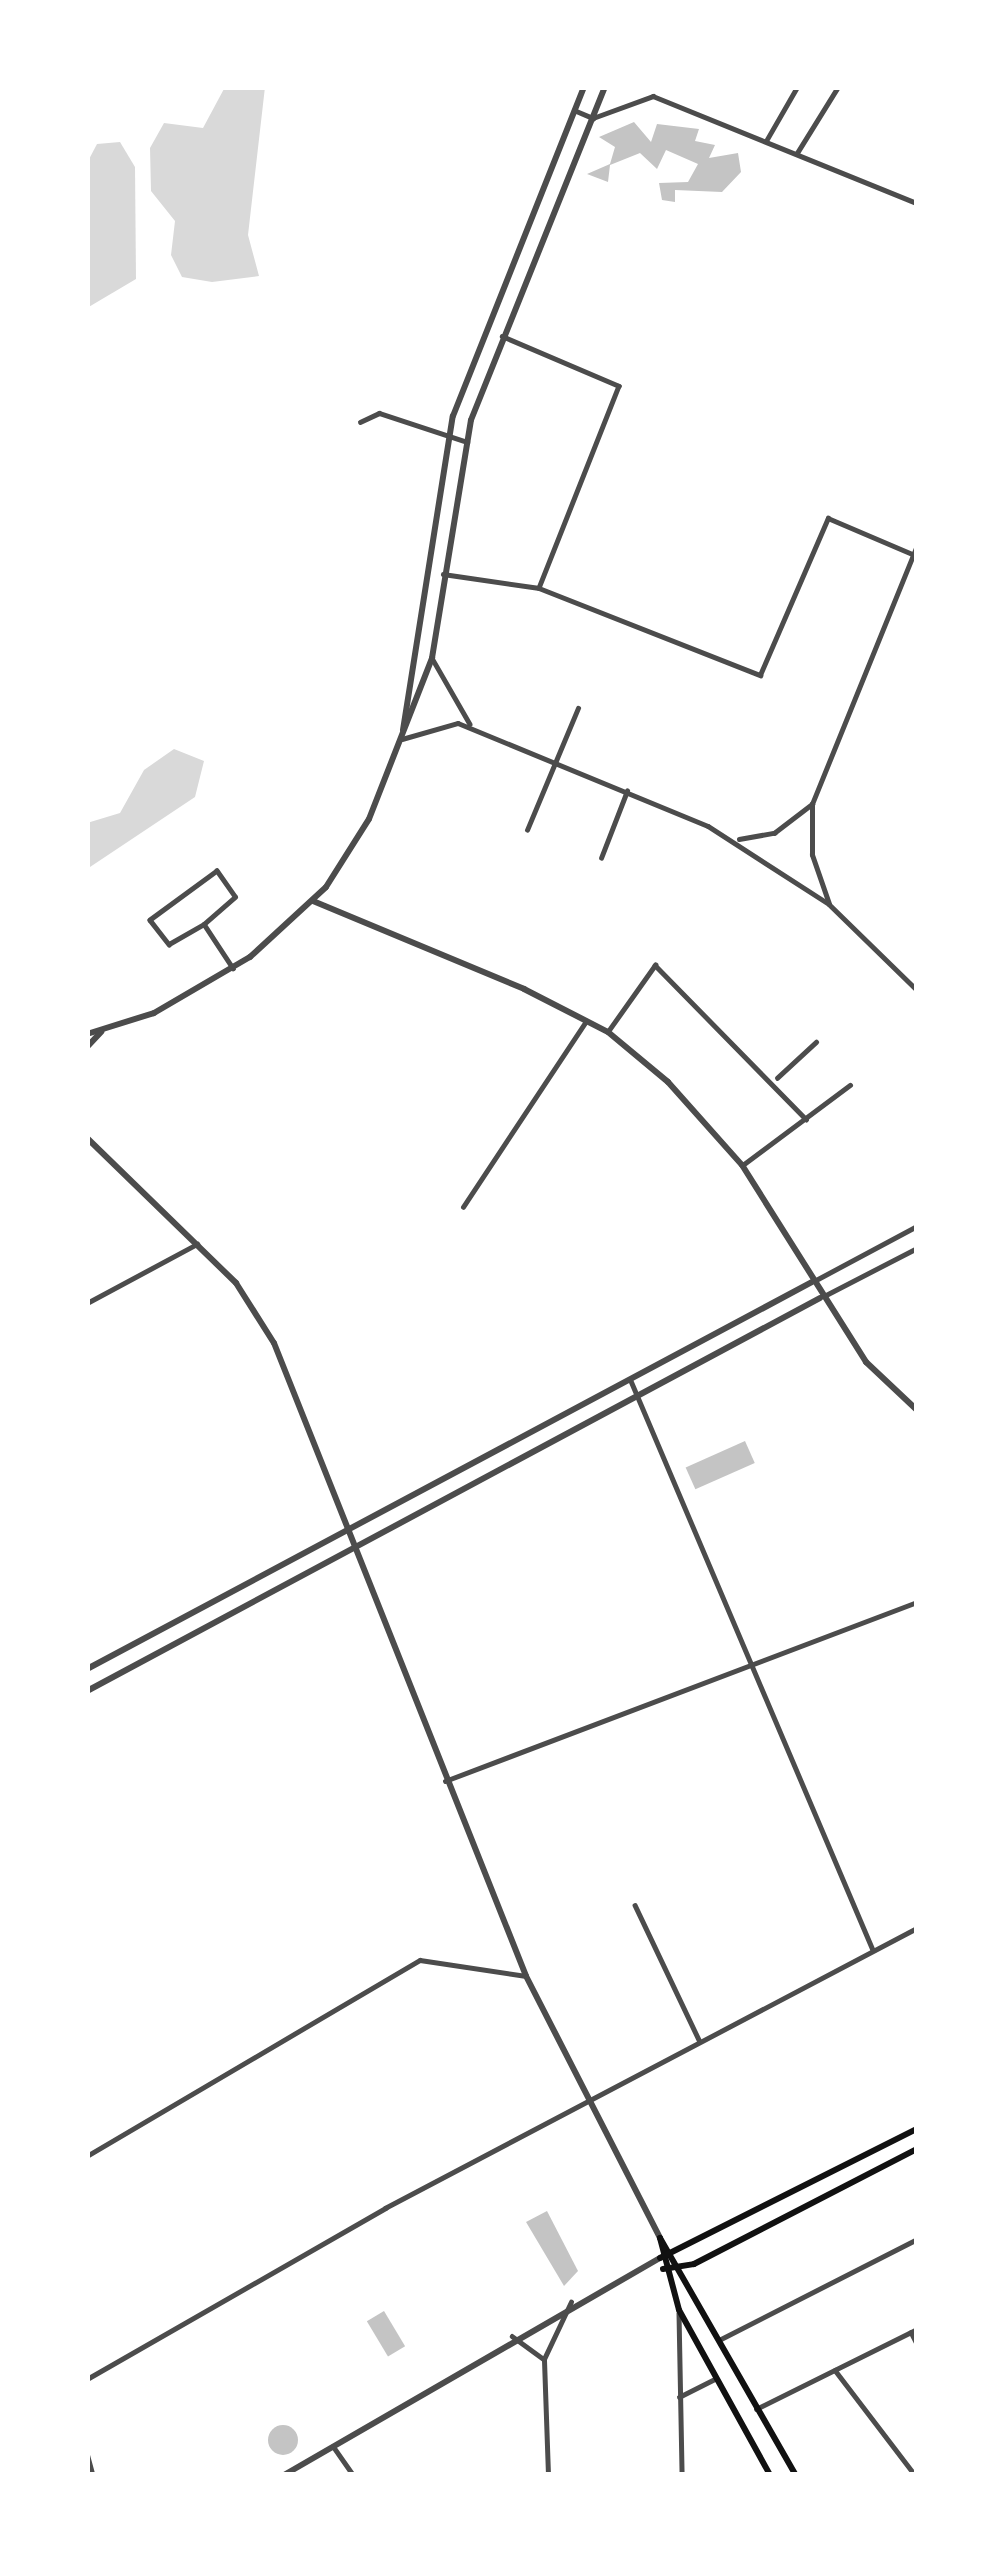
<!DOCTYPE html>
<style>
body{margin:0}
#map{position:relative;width:1004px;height:2562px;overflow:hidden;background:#fff;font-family:"Work Sans",sans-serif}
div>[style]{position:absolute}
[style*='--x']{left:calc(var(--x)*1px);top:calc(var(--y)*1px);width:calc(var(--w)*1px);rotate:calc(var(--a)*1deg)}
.water>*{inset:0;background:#d9d9d9}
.building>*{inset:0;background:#c4c4c4;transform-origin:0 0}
.round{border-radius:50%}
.minor>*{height:4.5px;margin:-2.25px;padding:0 2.25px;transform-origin:2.25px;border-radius:2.25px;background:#4c4c4c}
.tertiary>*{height:6px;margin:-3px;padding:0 3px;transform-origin:3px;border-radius:3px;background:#4c4c4c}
.secondary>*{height:6px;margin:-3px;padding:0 3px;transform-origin:3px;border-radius:3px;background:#111}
span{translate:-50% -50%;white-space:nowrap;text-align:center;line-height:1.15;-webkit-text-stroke:9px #fff;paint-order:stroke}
.frame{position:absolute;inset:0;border:90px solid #fff;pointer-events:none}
</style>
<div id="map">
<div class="water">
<i style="clip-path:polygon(225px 87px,265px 87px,248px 235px,259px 276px,212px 282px,182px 277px,171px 255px,175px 221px,151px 191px,150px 148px,164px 123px,203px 128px)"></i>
<i style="clip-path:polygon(120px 142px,135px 167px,136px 279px,87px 308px,87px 163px,97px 144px)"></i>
<i style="clip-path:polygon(174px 749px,204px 761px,195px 797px,87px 869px,87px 823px,120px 813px,144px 770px)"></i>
</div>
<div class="building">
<i style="clip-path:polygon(634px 122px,651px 142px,657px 124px,699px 129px,695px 141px,715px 145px,709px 158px,738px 153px,741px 172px,722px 192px,675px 190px,675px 202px,662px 200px,659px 183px,688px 182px,698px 164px,666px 150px,657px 169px,640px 153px,610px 165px,608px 182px,587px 174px,610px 164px,615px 147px,599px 137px)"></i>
<i style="left:745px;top:1441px;width:24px;height:65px;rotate:66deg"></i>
<i style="clip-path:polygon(547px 2211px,578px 2271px,564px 2286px,526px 2222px)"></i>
<i style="left:384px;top:2311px;width:41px;height:20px;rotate:59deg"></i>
<i class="round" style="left:268px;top:2425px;width:30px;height:30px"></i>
</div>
<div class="minor">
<i style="--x:574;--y:110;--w:21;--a:23"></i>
<i style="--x:593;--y:118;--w:64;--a:-20.1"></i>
<i style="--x:653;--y:96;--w:285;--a:22.1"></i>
<i style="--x:766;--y:141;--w:62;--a:-60.1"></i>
<i style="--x:797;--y:153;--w:78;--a:-58.2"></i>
<i style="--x:502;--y:336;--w:127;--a:23.1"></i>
<i style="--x:619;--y:386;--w:217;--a:111.6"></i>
<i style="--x:360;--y:422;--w:21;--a:-25"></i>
<i style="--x:379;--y:413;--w:93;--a:18.2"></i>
<i style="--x:443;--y:574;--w:97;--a:8.3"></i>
<i style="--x:539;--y:588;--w:238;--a:21.5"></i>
<i style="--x:760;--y:675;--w:171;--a:-66.6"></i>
<i style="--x:828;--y:518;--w:97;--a:23.1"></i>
<i style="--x:432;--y:658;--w:76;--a:60.1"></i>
<i style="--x:402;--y:739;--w:58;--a:-15.9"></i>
<i style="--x:458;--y:723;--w:270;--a:22.4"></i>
<i style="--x:708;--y:826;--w:144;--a:32.8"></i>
<i style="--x:829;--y:904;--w:123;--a:44.3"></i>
<i style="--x:527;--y:830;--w:132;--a:-67.3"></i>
<i style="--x:739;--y:839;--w:36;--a:-10"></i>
<i style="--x:774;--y:833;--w:48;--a:-37.3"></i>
<i style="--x:601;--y:858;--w:72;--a:-68.8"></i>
<i style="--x:829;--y:904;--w:52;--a:-109.1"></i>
<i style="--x:812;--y:855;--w:51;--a:-90"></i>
<i style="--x:812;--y:804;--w:279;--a:-67.9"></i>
<i style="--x:204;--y:924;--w:41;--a:-41.1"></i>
<i style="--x:235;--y:897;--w:32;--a:-125"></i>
<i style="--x:217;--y:871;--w:83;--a:143.8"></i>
<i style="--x:150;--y:920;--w:31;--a:52"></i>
<i style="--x:169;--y:944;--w:40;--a:-29.7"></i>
<i style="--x:204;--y:924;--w:53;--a:56.6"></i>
<i style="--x:609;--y:1030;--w:80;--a:-54.7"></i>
<i style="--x:655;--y:965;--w:216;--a:45.6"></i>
<i style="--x:777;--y:1078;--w:53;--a:-42.7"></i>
<i style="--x:744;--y:1164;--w:132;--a:-36.7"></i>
<i style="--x:463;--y:1207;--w:223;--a:-56.5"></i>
<i style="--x:816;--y:1280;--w:115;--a:-28.1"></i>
<i style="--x:826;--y:1295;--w:102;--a:-27.3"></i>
<i style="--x:87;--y:1303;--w:125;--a:-28.2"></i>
<i style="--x:631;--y:1381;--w:618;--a:66.96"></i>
<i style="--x:445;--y:1781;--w:505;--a:-20.77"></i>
<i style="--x:635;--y:1905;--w:149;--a:64.6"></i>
<i style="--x:87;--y:2156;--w:386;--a:-30.5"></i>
<i style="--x:420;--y:1960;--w:107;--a:8.6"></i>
<i style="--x:679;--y:2313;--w:162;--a:88.9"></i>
<i style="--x:911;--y:2332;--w:13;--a:63"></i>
<i style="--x:512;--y:2336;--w:39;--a:36"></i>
<i style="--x:719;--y:2340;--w:222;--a:-27"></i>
<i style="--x:835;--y:2370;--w:132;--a:52.7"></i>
<i style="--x:87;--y:2379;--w:344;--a:-29.8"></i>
<i style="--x:385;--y:2208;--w:601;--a:-27.76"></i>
<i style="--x:679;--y:2397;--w:40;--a:-26.6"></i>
<i style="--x:756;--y:2409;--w:180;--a:-26.4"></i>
<i style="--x:333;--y:2446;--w:35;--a:55"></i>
<i style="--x:87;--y:2453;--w:23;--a:75"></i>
<i style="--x:548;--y:2475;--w:116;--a:-92"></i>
<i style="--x:544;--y:2359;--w:63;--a:-64.7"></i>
</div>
<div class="tertiary">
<i style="--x:403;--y:730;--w:318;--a:-81"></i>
<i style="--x:453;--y:416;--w:354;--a:-68.3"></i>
<i style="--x:313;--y:901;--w:229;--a:22.6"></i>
<i style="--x:524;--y:989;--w:94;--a:27.1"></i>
<i style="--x:608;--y:1032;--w:78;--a:39.8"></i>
<i style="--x:668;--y:1082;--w:111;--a:48.3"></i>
<i style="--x:742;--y:1165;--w:233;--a:57.8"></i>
<i style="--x:866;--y:1362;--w:70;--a:43.3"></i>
<i style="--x:87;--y:1034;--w:70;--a:-17.4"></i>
<i style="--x:154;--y:1013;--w:111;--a:-30.3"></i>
<i style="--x:250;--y:957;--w:103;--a:-42.6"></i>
<i style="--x:326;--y:887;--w:80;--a:-57.7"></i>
<i style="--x:369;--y:819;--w:173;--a:-68.6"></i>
<i style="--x:432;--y:658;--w:241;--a:-80.7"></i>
<i style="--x:471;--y:420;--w:359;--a:-68.1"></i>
<i style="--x:87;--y:1047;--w:21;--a:-47"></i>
<i style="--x:87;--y:1138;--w:208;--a:44.2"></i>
<i style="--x:236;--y:1283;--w:71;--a:57.7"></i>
<i style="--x:274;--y:1343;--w:681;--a:68.29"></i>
<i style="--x:526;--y:1976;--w:294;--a:62.9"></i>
<i style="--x:87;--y:1669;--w:822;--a:-28.09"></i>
<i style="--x:87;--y:1691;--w:832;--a:-28.2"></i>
<i style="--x:284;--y:2475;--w:434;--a:-30"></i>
</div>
<div class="secondary">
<i style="--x:660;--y:2238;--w:273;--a:60.2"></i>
<i style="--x:660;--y:2238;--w:74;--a:75.2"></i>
<i style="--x:679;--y:2310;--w:188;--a:61.1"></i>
<i style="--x:660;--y:2258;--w:288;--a:-26.7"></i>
<i style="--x:663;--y:2269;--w:31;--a:-9"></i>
<i style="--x:694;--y:2264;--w:251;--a:-27.3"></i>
</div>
<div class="frame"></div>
</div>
